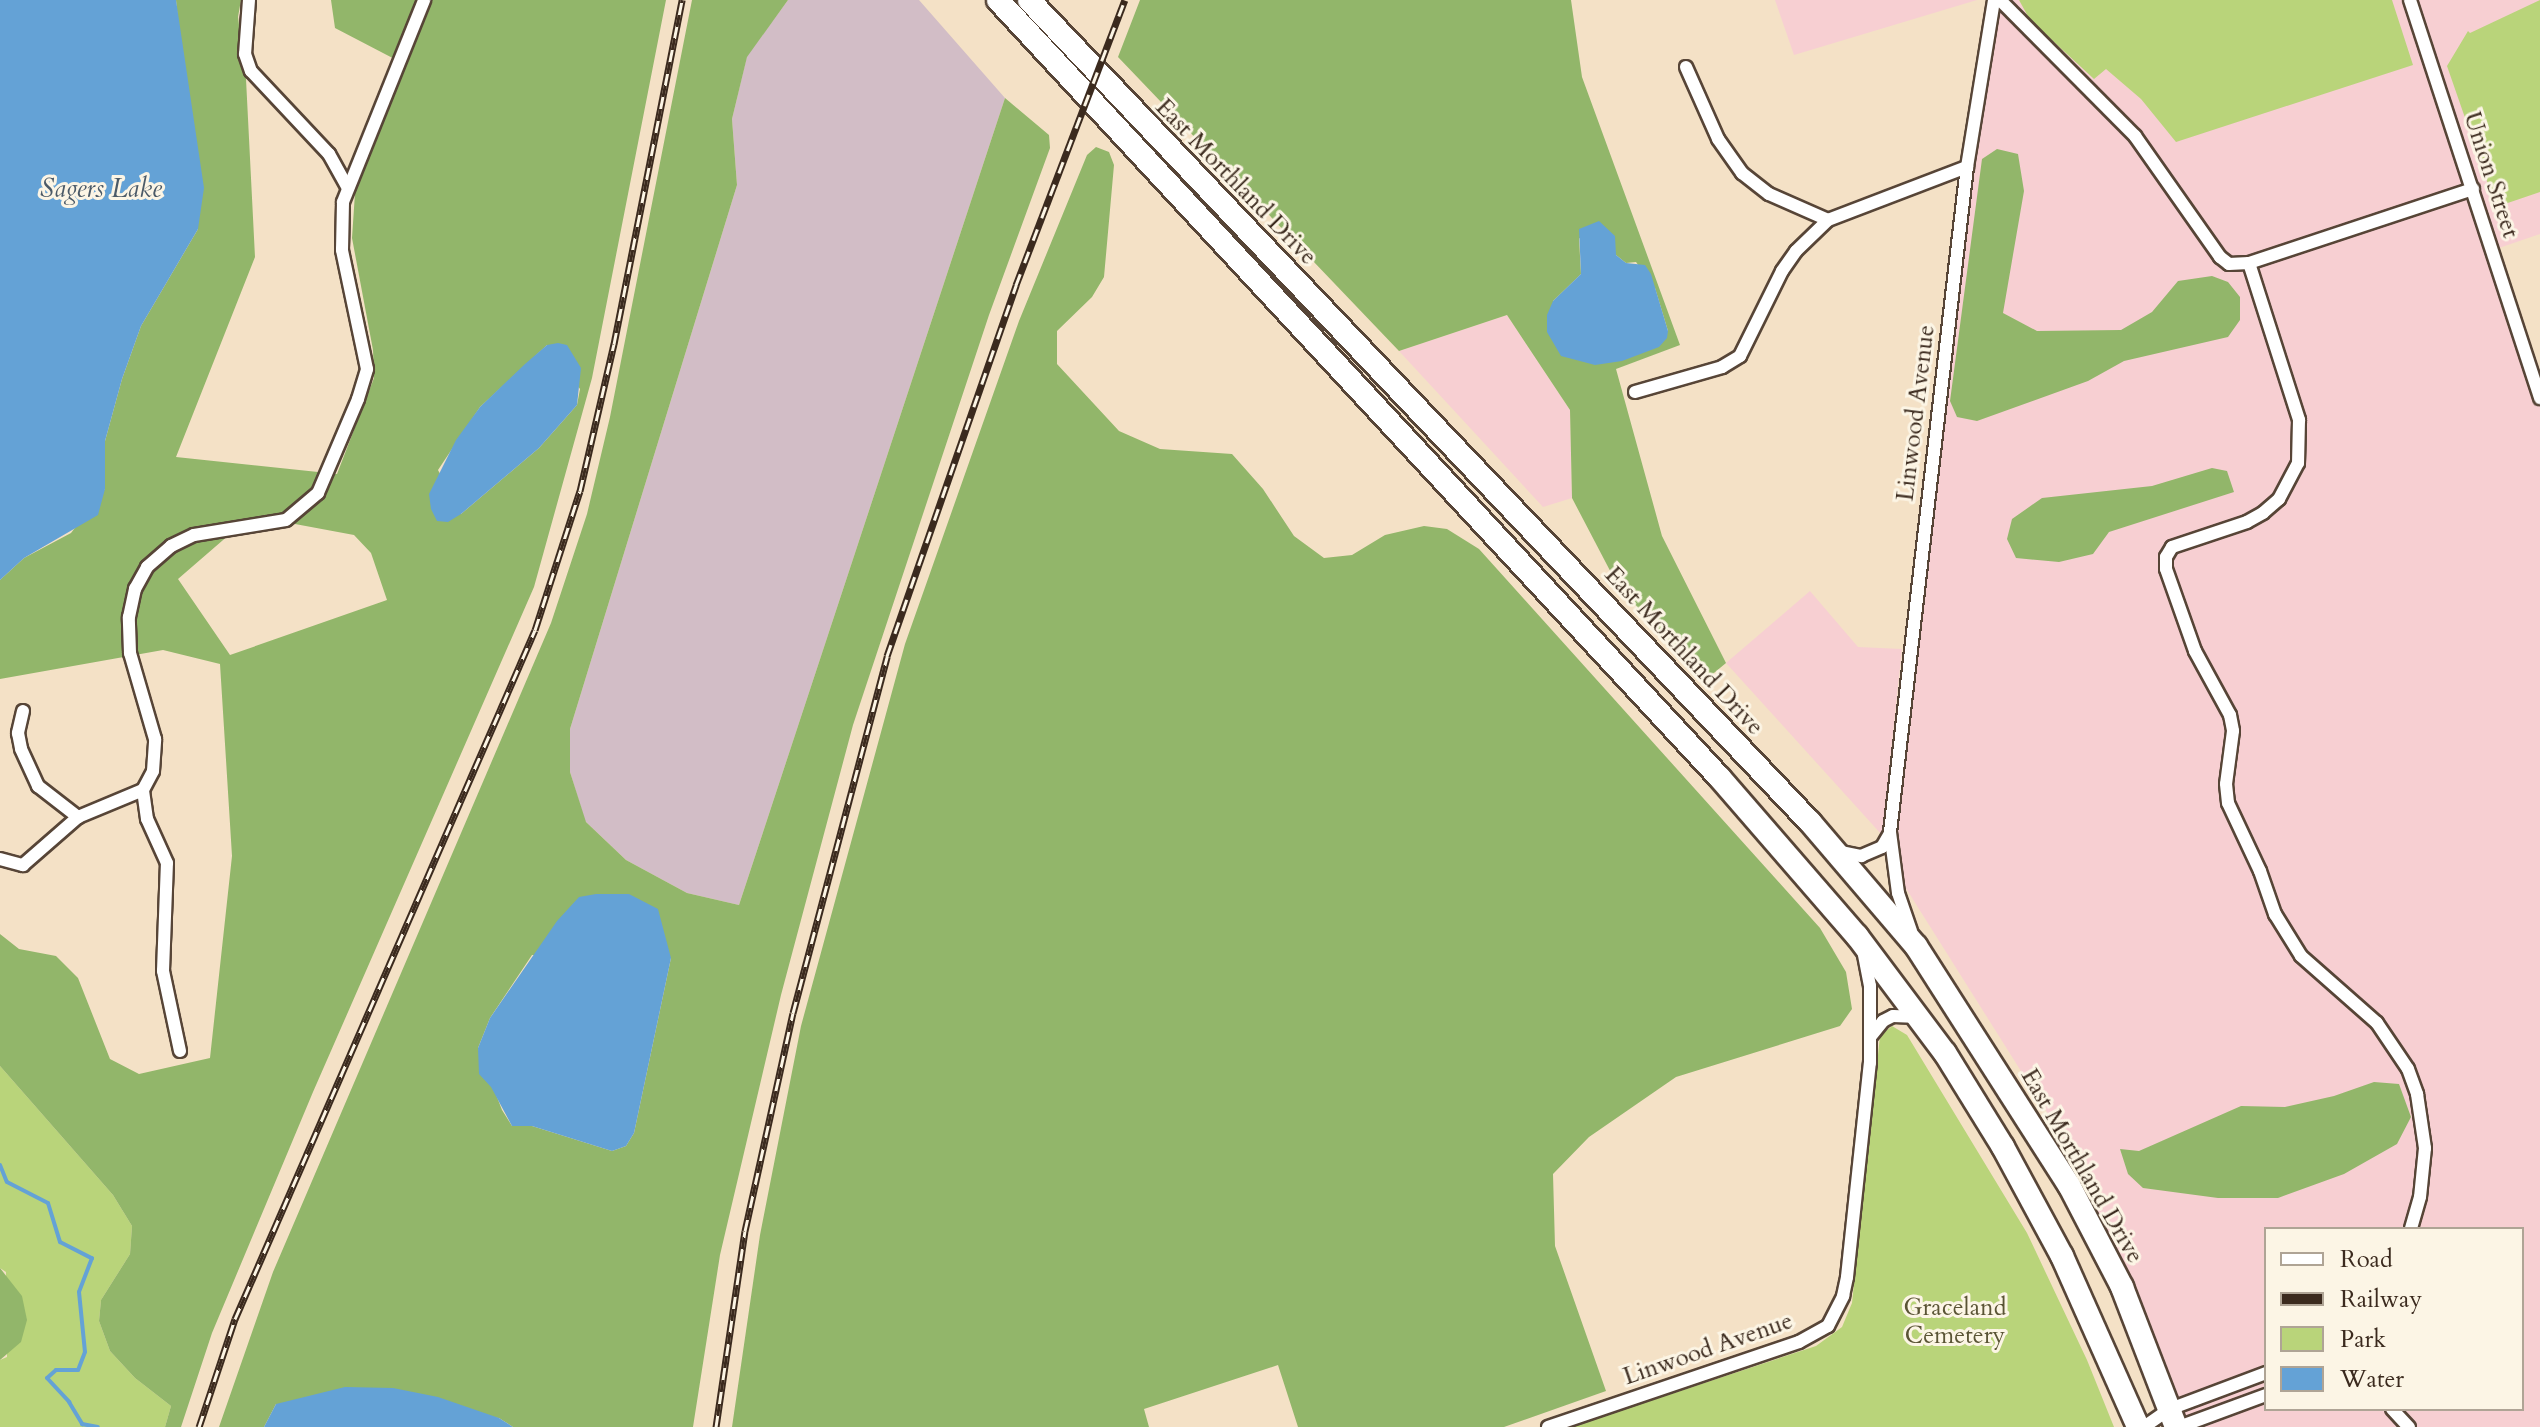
<!DOCTYPE html>
<style>
body{margin:0}
#map{position:relative;width:2540px;height:1427px;overflow:hidden;background:#f4e1c6;font-family:Cardo,serif}
div>[style]{position:absolute}
[style*='--x']{left:calc(var(--x)*1px);top:calc(var(--y)*1px);width:calc(var(--w)*1px);rotate:calc(var(--a)*1deg)}
.built>*{inset:0;background:#f7cfd2}
.industrial>*{inset:0;background:#d2bdc6}
.green>*{inset:0;background:#b9d47a}
.forest>*{inset:0;background:#92b66a}
.water>*{inset:0;background:#64a2d6}
.stream>*{height:4px;margin:-2px;padding:0 2px;transform-origin:2px;border-radius:2px;background:#64a2d6}
.roads{filter:drop-shadow(2px 0 #574537) drop-shadow(-2px 0 #574537) drop-shadow(0 2px #574537) drop-shadow(0 -2px #574537)}
.minor>*{height:12px;margin:-6px;padding:0 6px;transform-origin:6px;border-radius:6px;background:#fff}
.trunk>*{height:22px;margin:-11px;padding:0 11px;transform-origin:11px;border-radius:11px;background:#fff}
.rail>*{height:7px;margin-top:-3.5px;transform-origin:0;background:repeating-linear-gradient(90deg,#fcf5e5 0 12px,#3b2a1e 0 24px);box-sizing:border-box;border-block:2px solid #3b2a1e}
span{translate:-50% -50%;white-space:nowrap;text-align:center;line-height:1.15;-webkit-text-stroke:6px #fcf5e5;paint-order:stroke}
.street-label{font-size:24px;color:#3b2a1e}
.park-label{font-size:24px;color:#5a5435}
.water-label{font-size:26px;color:#4b5a68;font-style:italic}
.legend{position:absolute;left:2264px;top:1227px;width:260px;height:184px;box-sizing:border-box;background:#fcf5e5;border:2px solid #afa495;margin:0;padding:10px 14px;list-style:none;font-size:24px;color:#3b2a1e}
.legend li{display:flex;align-items:center;gap:16px;height:40px}
.legend b{width:40px;border:2px solid #afa495}
</style>
<div id="map">
<div class="built">
<i style="clip-path:polygon(1775px 0,1977px 0,1794px 55px)"></i>
<i style="clip-path:polygon(evenodd,1994px 0,2540px 0,2540px 234px,2493px 250px,2540px 398px,2540px 1427px,2176px 1427px,2069px 1185px,2087px 1176px,1902px 882px,1890px 832px,1994px 0,2266px 1229px,2522px 1229px,2522px 1409px,2266px 1409px,2266px 1229px)"></i>
<i style="clip-path:polygon(1507px 315px,1570px 410px,1572px 498px,1543px 507px,1399px 351px)"></i>
<i style="clip-path:polygon(1810px 591px,1858px 647px,1902px 649px,1882px 835px,1726px 663px)"></i>
</div>
<div class="industrial">
<i style="clip-path:polygon(788px 0,919px 0,1005px 98px,739px 905px,687px 893px,626px 860px,585px 821px,570px 772px,570px 729px,737px 185px,732px 119px,747px 56px)"></i>
</div>
<div class="green">
<i style="clip-path:polygon(2019px 0,2392px 0,2413px 65px,2176px 142px,2141px 99px,2106px 69px,2094px 79px,2030px 20px)"></i>
<i style="clip-path:polygon(2540px 0,2540px 192px,2496px 207px,2447px 66px,2468px 31px,2470px 33px)"></i>
<i style="clip-path:polygon(1892px 1026px,1907px 1035px,2027px 1233px,2087px 1360px,2114px 1427px,1571px 1427px,1816px 1346px,1842px 1327px,1852px 1303px,1880px 1036px)"></i>
<i style="clip-path:polygon(0 1066px,113px 1195px,132px 1226px,130px 1254px,101px 1300px,99px 1321px,110px 1351px,135px 1378px,171px 1406px,165px 1427px,0 1427px,0 1360px,7px 1357px,6px 1272px,0 1268px)"></i>
</div>
<div class="forest">
<i style="clip-path:polygon(evenodd,176px 0,241px 0,238px 17px,246px 79px,255px 257px,176px 457px,337px 474px,374px 378px,373px 350px,352px 238px,355px 193px,406px 65px,335px 28px,331px 0,666px 0,592px 378px,534px 587px,313px 1092px,212px 1333px,181px 1427px,165px 1427px,171px 1406px,135px 1378px,110px 1351px,99px 1321px,101px 1300px,130px 1254px,132px 1226px,113px 1195px,0 1066px,0 934px,19px 949px,56px 956px,78px 978px,110px 1059px,139px 1074px,210px 1058px,232px 856px,220px 664px,163px 650px,0 679px,0 580px,24px 558px,71px 533px,105px 489px,105px 441px,122px 379px,141px 326px,198px 229px,176px 0,547px 345px,580px 389px,577px 405px,539px 448px,461px 514px,438px 470px,480px 407px,547px 345px,176px 0,295px 524px,354px 535px,371px 553px,387px 600px,230px 655px,178px 579px,230px 534px,295px 524px)"></i>
<i style="clip-path:polygon(evenodd,692px 0,788px 0,747px 57px,732px 119px,737px 185px,570px 729px,570px 772px,586px 822px,626px 860px,687px 893px,739px 905px,1005px 98px,1049px 135px,1050px 148px,989px 315px,853px 725px,781px 995px,720px 1255px,693px 1427px,513px 1427px,499px 1418px,276px 1404px,264px 1427px,219px 1427px,273px 1272px,551px 623px,587px 514px,610px 417px,692px 0,532px 955px,671px 958px,634px 1133px,626px 1146px,612px 1151px,532px 1126px,512px 1126px,502px 1110px,478px 1048px,490px 1018px,532px 955px)"></i>
<i style="clip-path:polygon(evenodd,1140px 0,1571px 0,1582px 77px,1680px 345px,1616px 369px,1662px 536px,1726px 663px,1703px 682px,1617px 584px,1572px 498px,1570px 410px,1507px 315px,1399px 351px,1118px 57px,1140px 0,1579px 238px,1616px 255px,1626px 263px,1636px 262px,1655px 288px,1668px 331px,1553px 301px,1581px 274px,1579px 238px)"></i>
<i style="clip-path:polygon(1096px 147px,1109px 152px,1114px 165px,1104px 277px,1092px 297px,1057px 331px,1057px 364px,1119px 431px,1160px 449px,1232px 454px,1263px 489px,1294px 536px,1324px 558px,1352px 555px,1385px 535px,1424px 526px,1447px 529px,1479px 549px,1820px 928px,1846px 972px,1852px 1009px,1840px 1026px,1676px 1077px,1589px 1137px,1553px 1174px,1555px 1246px,1606px 1391px,1504px 1427px,1298px 1427px,1278px 1365px,1144px 1409px,1149px 1427px,732px 1427px,760px 1235px,801px 1026px,905px 644px,1019px 321px,1087px 155px)"></i>
<i style="clip-path:polygon(1997px 149px,2018px 154px,2024px 191px,2003px 313px,2037px 331px,2121px 330px,2152px 312px,2178px 281px,2212px 276px,2228px 282px,2240px 297px,2240px 320px,2228px 337px,2124px 361px,2088px 381px,1977px 421px,1957px 417px,1950px 401px,1982px 159px)"></i>
<i style="clip-path:polygon(2212px 468px,2227px 471px,2234px 492px,2109px 532px,2093px 554px,2059px 562px,2016px 558px,2007px 539px,2012px 519px,2042px 498px,2152px 486px)"></i>
<i style="clip-path:polygon(2374px 1082px,2399px 1084px,2411px 1117px,2397px 1144px,2344px 1174px,2278px 1198px,2218px 1198px,2143px 1188px,2128px 1174px,2120px 1149px,2139px 1151px,2241px 1106px,2285px 1107px,2334px 1096px)"></i>
<i style="clip-path:polygon(0 1268px,22px 1296px,27px 1320px,21px 1342px,0 1360px)"></i>
</div>
<div class="water">
<i style="clip-path:polygon(0 0,176px 0,204px 188px,198px 229px,141px 326px,122px 379px,105px 441px,105px 489px,98px 515px,24px 558px,0 580px)"></i>
<i style="clip-path:polygon(1599px 221px,1615px 236px,1616px 255px,1626px 263px,1645px 265px,1651px 274px,1668px 331px,1667px 338px,1659px 347px,1622px 361px,1595px 365px,1561px 356px,1547px 332px,1547px 315px,1553px 301px,1581px 274px,1579px 229px)"></i>
<i style="clip-path:polygon(558px 343px,567px 345px,581px 368px,577px 405px,539px 448px,461px 514px,448px 522px,437px 521px,431px 509px,429px 494px,456px 440px,480px 407px,525px 364px,547px 345px)"></i>
<i style="clip-path:polygon(596px 894px,629px 894px,658px 909px,671px 958px,634px 1133px,626px 1146px,612px 1151px,532px 1126px,512px 1126px,491px 1087px,479px 1074px,478px 1048px,490px 1018px,557px 921px,579px 897px)"></i>
<i style="clip-path:polygon(345px 1387px,393px 1388px,438px 1397px,499px 1418px,513px 1427px,264px 1427px,276px 1404px)"></i>
</div>
<div class="stream">
<i style="--x:0;--y:1165;--w:18;--a:68"></i>
<i style="--x:7;--y:1182;--w:46;--a:27.1"></i>
<i style="--x:48;--y:1203;--w:41;--a:72.9"></i>
<i style="--x:60;--y:1242;--w:36;--a:27"></i>
<i style="--x:92;--y:1258;--w:36;--a:111"></i>
<i style="--x:79;--y:1292;--w:60;--a:84.3"></i>
<i style="--x:85;--y:1352;--w:19;--a:111"></i>
<i style="--x:78;--y:1370;--w:22;--a:180"></i>
<i style="--x:56;--y:1370;--w:12;--a:138"></i>
<i style="--x:47;--y:1378;--w:33;--a:47"></i>
<i style="--x:69;--y:1402;--w:26;--a:59"></i>
<i style="--x:82;--y:1424;--w:16;--a:11"></i>
</div>
<div class="roads">
<div class="minor">
<i style="--x:249;--y:0;--w:54;--a:94.2"></i>
<i style="--x:245;--y:54;--w:18;--a:71"></i>
<i style="--x:251;--y:71;--w:114;--a:46.8"></i>
<i style="--x:329;--y:154;--w:39;--a:61"></i>
<i style="--x:2000;--y:0;--w:192;--a:45.2"></i>
<i style="--x:2135;--y:136;--w:148;--a:54.9"></i>
<i style="--x:2220;--y:257;--w:11;--a:38"></i>
<i style="--x:2229;--y:264;--w:20;--a:-3"></i>
<i style="--x:2249;--y:263;--w:236;--a:-18.3"></i>
<i style="--x:2410;--y:0;--w:419;--a:71.9"></i>
<i style="--x:1686;--y:67;--w:79;--a:66"></i>
<i style="--x:1718;--y:139;--w:42;--a:54.8"></i>
<i style="--x:1742;--y:173;--w:34;--a:38"></i>
<i style="--x:1769;--y:194;--w:64;--a:23.8"></i>
<i style="--x:2249;--y:263;--w:165;--a:72.3"></i>
<i style="--x:2299;--y:420;--w:43;--a:91.3"></i>
<i style="--x:2298;--y:463;--w:41;--a:117.8"></i>
<i style="--x:2279;--y:499;--w:21;--a:139"></i>
<i style="--x:2263;--y:513;--w:18;--a:151"></i>
<i style="--x:2247;--y:522;--w:79;--a:161.6"></i>
<i style="--x:2172;--y:547;--w:12;--a:121"></i>
<i style="--x:2166;--y:557;--w:12;--a:90"></i>
<i style="--x:2166;--y:569;--w:87;--a:70.5"></i>
<i style="--x:2195;--y:651;--w:73;--a:61.3"></i>
<i style="--x:2230;--y:715;--w:16;--a:79"></i>
<i style="--x:2233;--y:731;--w:53;--a:97.5"></i>
<i style="--x:2226;--y:784;--w:19;--a:84"></i>
<i style="--x:2228;--y:803;--w:75;--a:64.8"></i>
<i style="--x:2260;--y:871;--w:46;--a:70.8"></i>
<i style="--x:2275;--y:914;--w:49;--a:58.2"></i>
<i style="--x:2301;--y:956;--w:101;--a:41.4"></i>
<i style="--x:2377;--y:1023;--w:55;--a:56"></i>
<i style="--x:2408;--y:1069;--w:27;--a:70"></i>
<i style="--x:2417;--y:1094;--w:55;--a:81.6"></i>
<i style="--x:2425;--y:1148;--w:49;--a:95.8"></i>
<i style="--x:2420;--y:1197;--w:33;--a:106"></i>
<i style="--x:1635;--y:392;--w:91;--a:-16"></i>
<i style="--x:1722;--y:367;--w:21;--a:-31"></i>
<i style="--x:1740;--y:356;--w:95;--a:-63.7"></i>
<i style="--x:1782;--y:271;--w:24;--a:-55"></i>
<i style="--x:1796;--y:251;--w:45;--a:-44.1"></i>
<i style="--x:1828;--y:220;--w:149;--a:-20.9"></i>
<i style="--x:23;--y:711;--w:23;--a:103"></i>
<i style="--x:18;--y:733;--w:16;--a:79"></i>
<i style="--x:21;--y:749;--w:41;--a:65.3"></i>
<i style="--x:38;--y:786;--w:51;--a:37.8"></i>
<i style="--x:1837;--y:851;--w:25;--a:12"></i>
<i style="--x:1861;--y:856;--w:23;--a:-23"></i>
<i style="--x:1882;--y:847;--w:14;--a:-60"></i>
<i style="--x:0;--y:859;--w:24;--a:15"></i>
<i style="--x:23;--y:865;--w:73;--a:-41.1"></i>
<i style="--x:78;--y:817;--w:70;--a:-22.6"></i>
<i style="--x:1911;--y:931;--w:40;--a:-108.9"></i>
<i style="--x:1898;--y:893;--w:62;--a:-97.5"></i>
<i style="--x:1890;--y:832;--w:669;--a:-83.4"></i>
<i style="--x:1967;--y:167;--w:169;--a:-80.8"></i>
<i style="--x:1871;--y:1036;--w:19;--a:-51"></i>
<i style="--x:1883;--y:1021;--w:11;--a:-27"></i>
<i style="--x:1893;--y:1016;--w:26;--a:2"></i>
<i style="--x:180;--y:1051;--w:82;--a:-102"></i>
<i style="--x:163;--y:971;--w:108;--a:-87.9"></i>
<i style="--x:167;--y:863;--w:48;--a:-114.4"></i>
<i style="--x:147;--y:819;--w:29;--a:-98"></i>
<i style="--x:143;--y:790;--w:21;--a:-62"></i>
<i style="--x:153;--y:771;--w:32;--a:-86"></i>
<i style="--x:155;--y:739;--w:90;--a:-106.2"></i>
<i style="--x:130;--y:653;--w:36;--a:-92"></i>
<i style="--x:129;--y:617;--w:29;--a:-78"></i>
<i style="--x:135;--y:589;--w:25;--a:-61"></i>
<i style="--x:147;--y:567;--w:32;--a:-41"></i>
<i style="--x:171;--y:546;--w:25;--a:-26"></i>
<i style="--x:194;--y:535;--w:93;--a:-9.3"></i>
<i style="--x:286;--y:520;--w:42;--a:-40.2"></i>
<i style="--x:318;--y:493;--w:102;--a:-66.9"></i>
<i style="--x:358;--y:399;--w:31;--a:-73"></i>
<i style="--x:367;--y:369;--w:122;--a:-101.9"></i>
<i style="--x:342;--y:250;--w:48;--a:-88.8"></i>
<i style="--x:343;--y:202;--w:218;--a:-68.1"></i>
<i style="--x:2392;--y:1409;--w:25;--a:47"></i>
<i style="--x:1548;--y:1427;--w:265;--a:-18.7"></i>
<i style="--x:1799;--y:1342;--w:33;--a:-29"></i>
<i style="--x:1828;--y:1326;--w:34;--a:-63"></i>
<i style="--x:1843;--y:1296;--w:19;--a:-78"></i>
<i style="--x:1847;--y:1277;--w:215;--a:-83.9"></i>
<i style="--x:1870;--y:1063;--w:77;--a:-90"></i>
<i style="--x:1870;--y:986;--w:33;--a:-101"></i>
<i style="--x:2144;--y:1427;--w:32;--a:-35"></i>
<i style="--x:2170;--y:1409;--w:103;--a:-20.6"></i>
<i style="--x:2179;--y:1427;--w:93;--a:-20.2"></i>
</div>
<div class="trunk">
<i style="--x:998;--y:0;--w:1061;--a:47.14"></i>
<i style="--x:1720;--y:778;--w:209;--a:49.1"></i>
<i style="--x:1857;--y:936;--w:146;--a:53.1"></i>
<i style="--x:1945;--y:1053;--w:110;--a:58.3"></i>
<i style="--x:2003;--y:1147;--w:124;--a:61.6"></i>
<i style="--x:2062;--y:1256;--w:187;--a:66"></i>
<i style="--x:1029;--y:0;--w:1134;--a:46.47"></i>
<i style="--x:1810;--y:822;--w:163;--a:49.5"></i>
<i style="--x:1916;--y:946;--w:284;--a:57.4"></i>
<i style="--x:2069;--y:1185;--w:115;--a:62.5"></i>
<i style="--x:2122;--y:1287;--w:150;--a:68.9"></i>
</div>
</div>
<div class="rail">
<i style="--x:199;--y:1427;--w:114;--a:-71.6"></i>
<i style="--x:235;--y:1319;--w:751;--a:-66.47"></i>
<i style="--x:535;--y:630;--w:146;--a:-72.1"></i>
<i style="--x:580;--y:491;--w:151;--a:-77"></i>
<i style="--x:614;--y:344;--w:351;--a:-78.8"></i>
<i style="--x:716;--y:1427;--w:198;--a:-81.6"></i>
<i style="--x:745;--y:1231;--w:223;--a:-77.6"></i>
<i style="--x:793;--y:1013;--w:369;--a:-75.2"></i>
<i style="--x:887;--y:656;--w:393;--a:-70.8"></i>
<i style="--x:1016;--y:285;--w:305;--a:-69.1"></i>
</div>
<div class="street-label">
<span style="left:2491px;top:175px;rotate:72deg">Union Street</span>
<span style="left:1236px;top:182px;rotate:46deg">East Morthland Drive</span>
<span style="left:1916px;top:413px;rotate:-83deg">Linwood Avenue</span>
<span style="left:1684px;top:651px;rotate:47deg">East Morthland Drive</span>
<span style="left:2082px;top:1166px;rotate:60deg">East Morthland Drive</span>
<span style="left:1708px;top:1349px;rotate:-19deg">Linwood Avenue</span>
</div>
<div class="park-label">
<span style="left:1955px;top:1322px">Graceland<br>Cemetery</span>
</div>
<div class="water-label">
<span style="left:101px;top:189px">Sagers Lake</span>
</div>
<ul class="legend">
<li><b style="height:10px;background:#fff"></b>Road</li>
<li><b style="height:10px;background:#3b2a1e"></b>Railway</li>
<li><b style="height:22px;background:#b9d47a"></b>Park</li>
<li><b style="height:22px;background:#64a2d6"></b>Water</li>
</ul>
</div>
